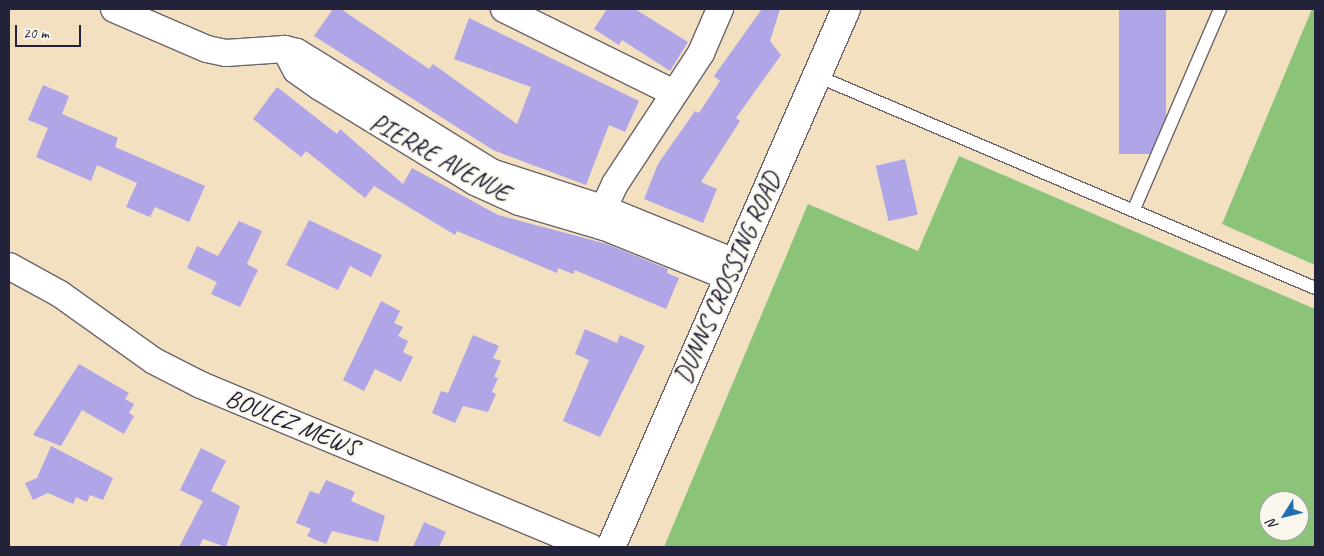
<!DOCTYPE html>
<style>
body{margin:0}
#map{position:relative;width:1324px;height:556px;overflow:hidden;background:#f2e0c1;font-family:Caveat,sans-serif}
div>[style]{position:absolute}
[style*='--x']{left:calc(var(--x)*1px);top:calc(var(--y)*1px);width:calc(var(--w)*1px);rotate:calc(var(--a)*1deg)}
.green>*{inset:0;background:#8bc478}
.building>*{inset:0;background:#afa5e7;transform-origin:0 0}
.roads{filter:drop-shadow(1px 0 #6b646a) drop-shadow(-1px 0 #6b646a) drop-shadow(0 1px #6b646a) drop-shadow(0 -1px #6b646a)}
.service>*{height:12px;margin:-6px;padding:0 6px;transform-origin:6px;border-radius:6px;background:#fff}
.minor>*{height:26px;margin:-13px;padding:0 13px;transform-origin:13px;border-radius:13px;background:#fff}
.tertiary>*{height:28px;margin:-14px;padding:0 14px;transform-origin:14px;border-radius:14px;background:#fff}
span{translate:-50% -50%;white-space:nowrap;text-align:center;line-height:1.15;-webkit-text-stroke:4.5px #fbf7ec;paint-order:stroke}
.street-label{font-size:25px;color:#22223b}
.frame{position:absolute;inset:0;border:10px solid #22223b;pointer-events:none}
.north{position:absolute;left:1259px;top:491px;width:50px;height:50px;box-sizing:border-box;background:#fbf7ec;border:1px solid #a4a2a5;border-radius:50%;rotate:234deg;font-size:14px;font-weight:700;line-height:20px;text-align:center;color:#22223b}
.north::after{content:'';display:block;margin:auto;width:18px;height:22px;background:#1f6fb2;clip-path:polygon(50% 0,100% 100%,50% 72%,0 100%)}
.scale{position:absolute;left:15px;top:25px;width:66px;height:22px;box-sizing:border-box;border:2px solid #22223b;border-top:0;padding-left:6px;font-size:15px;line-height:18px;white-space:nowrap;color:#22223b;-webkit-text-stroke:4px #fbf7ec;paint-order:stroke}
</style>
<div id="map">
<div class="green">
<i style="clip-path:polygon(1312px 9px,1315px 9px,1315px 265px,1222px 224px)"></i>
<i style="clip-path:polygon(evenodd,959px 156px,1315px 309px,1315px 547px,664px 547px,808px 204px,918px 251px,959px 156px,1269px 501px,1299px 501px,1299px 531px,1269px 531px,1269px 501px)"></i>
</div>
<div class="building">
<i style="clip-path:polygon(333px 9px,341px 9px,429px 69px,433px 64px,517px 124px,531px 87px,454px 59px,469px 18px,639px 101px,625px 132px,609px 125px,586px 185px,493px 150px,314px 36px)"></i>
<i style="clip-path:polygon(607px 9px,635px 9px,688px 42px,670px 71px,622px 40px,619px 45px,594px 29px)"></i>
<i style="clip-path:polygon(762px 9px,780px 9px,770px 41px,781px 55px,736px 118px,740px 121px,701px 182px,717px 189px,703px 223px,644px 199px,658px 164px,695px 111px,699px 113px,720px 81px,714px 76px)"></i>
<i style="left:1119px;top:9px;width:47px;height:145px"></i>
<i style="clip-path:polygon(43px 85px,69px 96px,62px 114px,118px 138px,115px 147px,205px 186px,189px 222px,155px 207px,150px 217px,126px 207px,137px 183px,97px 165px,91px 181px,36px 157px,48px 128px,28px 120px)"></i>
<i style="clip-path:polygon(277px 87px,337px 134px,340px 129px,403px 184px,412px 168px,498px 215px,607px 244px,668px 269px,667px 273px,679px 278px,666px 309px,575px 270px,573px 274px,558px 268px,557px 273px,457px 231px,455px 235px,374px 186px,365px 198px,306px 151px,301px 157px,253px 119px)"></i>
<i style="left:905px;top:159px;width:57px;height:30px;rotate:77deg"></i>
<i style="clip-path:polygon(309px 220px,382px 255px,371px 277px,350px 266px,338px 290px,286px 265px)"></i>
<i style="clip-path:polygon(239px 221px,262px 231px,247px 264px,258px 270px,240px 307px,211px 294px,217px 282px,187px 268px,197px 246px,218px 256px)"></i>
<i style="clip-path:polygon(381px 301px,400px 311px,394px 323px,403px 327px,398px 336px,408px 341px,403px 352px,413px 357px,401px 382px,375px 369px,364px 391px,343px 380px)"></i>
<i style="clip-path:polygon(585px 329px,617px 343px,620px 335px,645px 346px,600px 437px,563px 421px,589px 360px,575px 354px)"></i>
<i style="clip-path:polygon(473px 335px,499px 346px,493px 358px,501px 361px,494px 377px,498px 378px,492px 392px,496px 394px,488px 412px,463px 406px,455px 423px,432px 413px,441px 391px,448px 393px)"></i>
<i style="clip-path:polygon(79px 364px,129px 393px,125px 399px,134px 404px,129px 413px,134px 416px,124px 434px,82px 410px,61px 446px,33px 435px)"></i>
<i style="clip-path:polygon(51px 446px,113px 478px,103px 500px,90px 495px,87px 502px,76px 497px,73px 504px,48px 493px,33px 500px,25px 483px,37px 478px)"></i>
<i style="clip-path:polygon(201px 448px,226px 461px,211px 491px,240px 506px,226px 547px,203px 539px,199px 547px,179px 547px,203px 501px,180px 490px)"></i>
<i style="clip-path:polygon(326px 480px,355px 492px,351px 501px,385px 516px,378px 542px,332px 531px,326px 544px,307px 536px,311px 529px,296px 523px,310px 491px,319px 494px)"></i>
<i style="clip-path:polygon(424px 522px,446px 532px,439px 547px,413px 547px)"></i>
</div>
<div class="roads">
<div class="service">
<i style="--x:817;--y:76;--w:541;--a:23.06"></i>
<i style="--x:1134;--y:209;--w:218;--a:-66.7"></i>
</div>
<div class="minor">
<i style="--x:114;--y:9;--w:101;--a:23.3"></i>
<i style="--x:207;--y:49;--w:19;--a:12"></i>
<i style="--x:226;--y:53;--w:59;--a:-3.9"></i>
<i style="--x:504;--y:9;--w:187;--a:26.3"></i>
<i style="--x:596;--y:224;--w:44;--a:-64.6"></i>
<i style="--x:615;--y:184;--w:157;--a:-56.7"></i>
<i style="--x:701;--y:53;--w:48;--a:-66.6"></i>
<i style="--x:9;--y:266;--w:58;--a:28.8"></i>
<i style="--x:60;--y:294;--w:115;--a:35.5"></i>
<i style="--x:154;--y:361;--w:53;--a:27.1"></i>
<i style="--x:201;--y:385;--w:422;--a:22.6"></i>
<i style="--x:728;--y:277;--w:134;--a:-158"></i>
<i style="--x:604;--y:227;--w:89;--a:-163.6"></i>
<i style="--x:519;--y:202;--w:48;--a:-155.6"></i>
<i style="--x:475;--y:182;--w:182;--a:-148.5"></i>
<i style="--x:320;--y:87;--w:29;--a:-145"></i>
<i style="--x:296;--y:70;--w:24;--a:-118"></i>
<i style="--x:285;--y:49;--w:12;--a:14"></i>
<i style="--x:297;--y:52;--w:228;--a:31.7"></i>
<i style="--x:491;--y:172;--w:117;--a:18"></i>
<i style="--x:602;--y:208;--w:143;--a:22.2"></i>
</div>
<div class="tertiary">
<i style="--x:611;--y:547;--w:587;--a:-66.4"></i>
</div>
</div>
<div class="street-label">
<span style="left:440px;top:158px;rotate:29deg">PIERRE AVENUE</span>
<span style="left:728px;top:278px;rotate:-66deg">DUNNS CROSSING ROAD</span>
<span style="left:292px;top:423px;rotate:22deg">BOULEZ MEWS</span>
</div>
<div class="frame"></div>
<div class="north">N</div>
<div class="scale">20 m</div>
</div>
